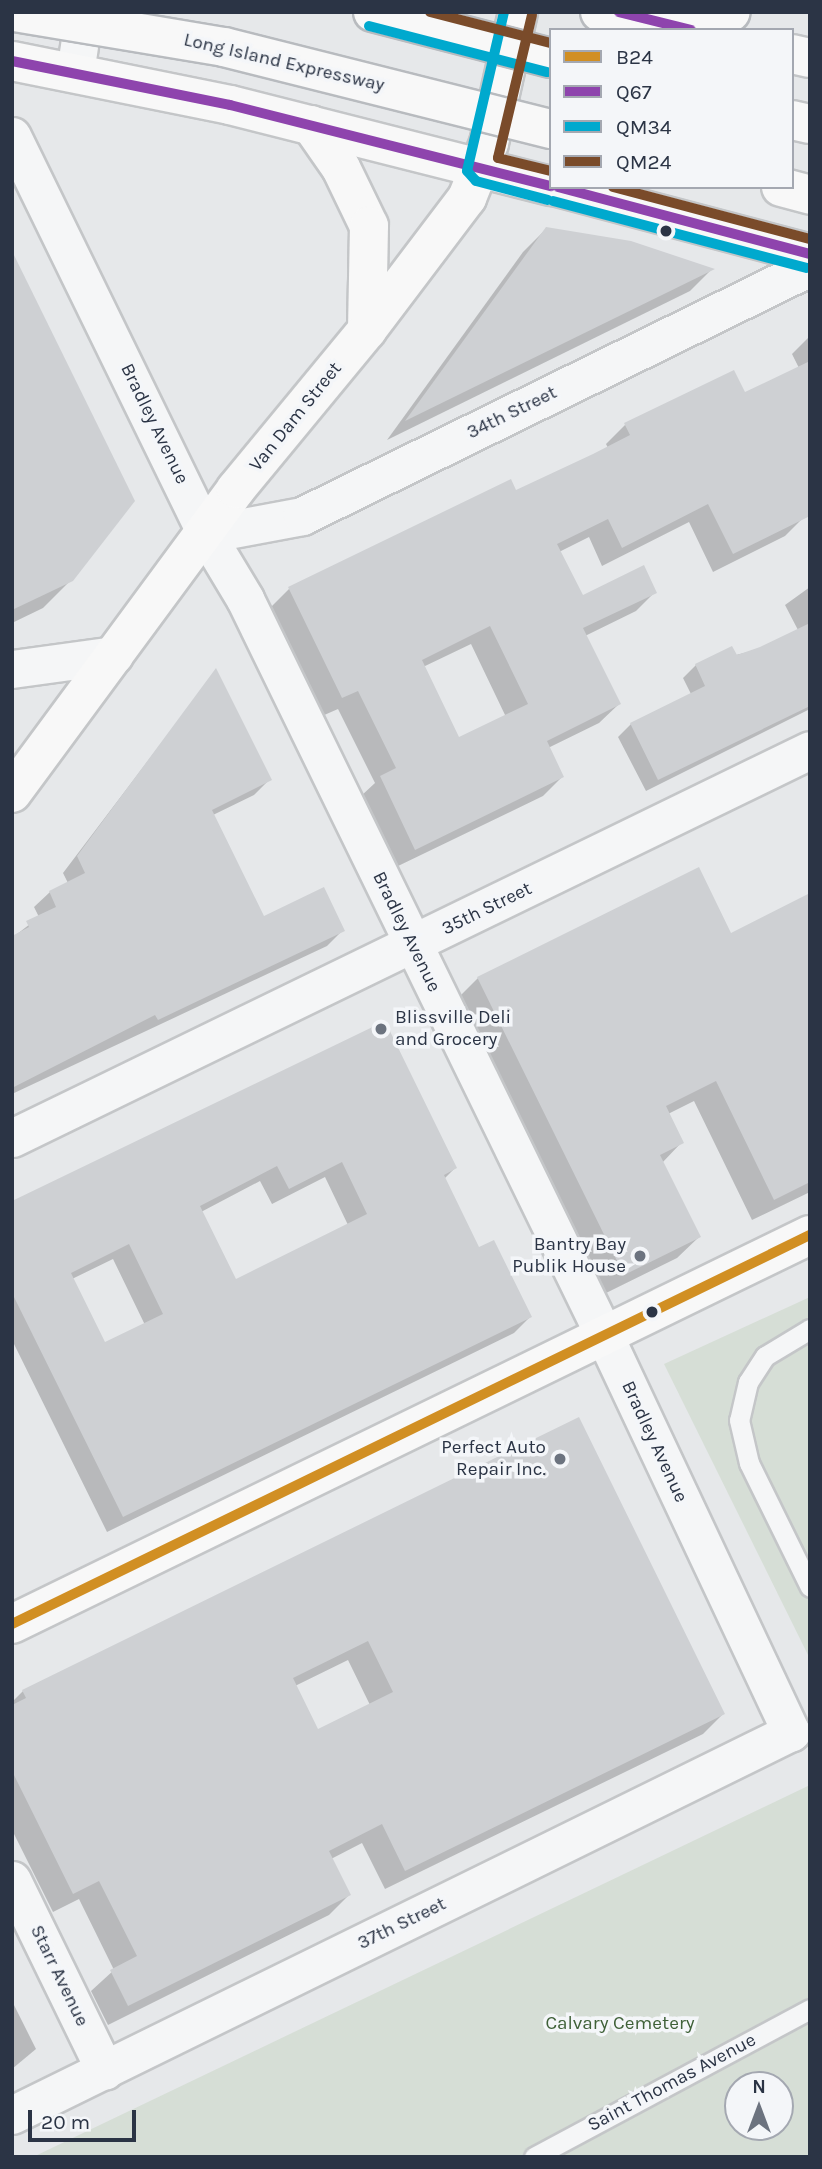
<!DOCTYPE html>
<style>
body{margin:0}
#map{position:relative;width:822px;height:2169px;overflow:hidden;background:#e6e8ea;font-family:Karla,sans-serif}
div>[style]{position:absolute}
[style*='--x']{left:calc(var(--x)*1px);top:calc(var(--y)*1px);width:calc(var(--w)*1px);rotate:calc(var(--a)*1deg)}
.green>*{inset:0;background:#d6ded6}
.shadow>*{inset:0;background:#0003}
.building>*{inset:0;background:#ced0d3}
.roads{filter:drop-shadow(2px 0 #c4c6c8) drop-shadow(-2px 0 #c4c6c8) drop-shadow(0 2px #c4c6c8) drop-shadow(0 -2px #c4c6c8)}
.service>*{height:19px;margin:-9.5px;padding:0 9.5px;transform-origin:9.5px;border-radius:9.5px;background:#f5f6f7}
.minor>*{height:37px;margin:-18.5px;padding:0 18.5px;transform-origin:18.5px;border-radius:18.5px;background:#f5f6f7}
.secondary>*{height:38px;margin:-19px;padding:0 19px;transform-origin:19px;border-radius:19px;background:#f8f8f8}
.primary>*{height:38px;margin:-19px;padding:0 19px;transform-origin:19px;border-radius:19px;background:#f8f8f8}
.motorway>*{height:38px;margin:-19px;padding:0 19px;transform-origin:19px;border-radius:19px;background:#f8f8f8}
.bridges{filter:drop-shadow(2px 0 #b8bbbf) drop-shadow(-2px 0 #b8bbbf) drop-shadow(0 2px #b8bbbf) drop-shadow(0 -2px #b8bbbf)}
.motorway-bridge>*{height:38px;margin:-19px;padding:0 19px;transform-origin:19px;border-radius:19px;background:#f8f8f8}
.bus-1>*{height:10px;margin:-5px;padding:0 5px;transform-origin:5px;border-radius:5px;background:#d18f23}
.bus-2>*{height:10px;margin:-5px;padding:0 5px;transform-origin:5px;border-radius:5px;background:#8e44ad}
.bus-3>*{height:10px;margin:-5px;padding:0 5px;transform-origin:5px;border-radius:5px;background:#00a9ce}
.bus-4>*{height:10px;margin:-5px;padding:0 5px;transform-origin:5px;border-radius:5px;background:#7a4b2a}
.dots>*{width:19px;height:19px;translate:-50% -50%;box-sizing:border-box;border:4px solid #f4f6f9;border-radius:50%}
span{translate:-50% -50%;white-space:nowrap;text-align:center;line-height:1.15;-webkit-text-stroke:7px #f4f6f9;paint-order:stroke}
.street-label{font-size:19px;color:#2b3445}
.poi-label{font-size:19px;color:#2b3445}
.left{translate:0 -50%;text-align:left}
.right{translate:-100% -50%;text-align:right}
.park-label{font-size:19px;color:#3f6138}
.frame{position:absolute;inset:0;border:14px solid #2b3445;pointer-events:none}
.legend{position:absolute;left:549px;top:28px;width:245px;height:161px;box-sizing:border-box;background:#f4f6f9;border:2px solid #a4a8b1;margin:0;padding:9px 12px;list-style:none;font-size:21px;color:#2b3445}
.legend li{display:flex;align-items:center;gap:14px;height:35px}
.legend b{width:35px;border:2px solid #a4a8b1}
.north{position:absolute;left:724px;top:2071px;width:70px;height:70px;box-sizing:border-box;background:#f4f6f9;border:2px solid #a4a8b1;border-radius:50%;rotate:0deg;font-size:19px;font-weight:700;line-height:28px;text-align:center;color:#2b3445}
.north::after{content:'';display:block;margin:auto;width:24px;height:32px;background:#6c737f;clip-path:polygon(50% 0,100% 100%,50% 72%,0 100%)}
.scale{position:absolute;left:28px;top:2110px;width:108px;height:32px;box-sizing:border-box;border:4px solid #2b3445;border-top:0;padding-left:9px;font-size:21px;line-height:24px;white-space:nowrap;color:#2b3445;-webkit-text-stroke:5px #f4f6f9;paint-order:stroke}
</style>
<div id="map">
<div class="green">
<i style="clip-path:polygon(810px 1297px,810px 1659px,664px 1364px)"></i>
<i style="clip-path:polygon(evenodd,810px 1785px,810px 2157px,33px 2157px,810px 1785px,738px 2085px,780px 2085px,780px 2127px,738px 2127px,738px 2085px)"></i>
</div>
<div class="shadow">
<i style="clip-path:polygon(546px 229px,711px 270px,690px 291px,387px 440px,523px 252px)"></i>
<i style="clip-path:polygon(12px 255px,72px 579px,43px 608px,12px 623px)"></i>
<i style="clip-path:polygon(evenodd,810px 336px,810px 454px,804px 517px,785px 536px,713px 572px,689px 522px,602px 566px,589px 537px,559px 552px,582px 597px,655px 592px,636px 611px,585px 636px,619px 704px,599px 723px,548px 748px,562px 777px,543px 796px,396px 867px,361px 796px,375px 783px,338px 709px,322px 716px,270px 608px,289px 589px,510px 481px,515px 492px,608px 448px,606px 444px,625px 425px,733px 372px,745px 395px,799px 368px,792px 354px,810px 336px,471px 644px,506px 717px,458px 739px,423px 667px,471px 644px)"></i>
<i style="clip-path:polygon(810px 587px,810px 709px,646px 791px,618px 737px,631px 724px,691px 694px,683px 678px,696px 665px,760px 649px,798px 630px,785px 605px)"></i>
<i style="clip-path:polygon(216px 671px,269px 780px,254px 795px,213px 815px,263px 918px,343px 930px,327px 946px,12px 1094px,12px 938px,39px 917px,34px 907px,50px 892px,68px 883px,63px 873px)"></i>
<i style="clip-path:polygon(810px 895px,810px 1192px,752px 1220px,694px 1101px,668px 1114px,682px 1142px,662px 1163px,699px 1237px,677px 1258px,602px 1295px,457px 999px,478px 978px,730px 935px)"></i>
<i style="clip-path:polygon(evenodd,384px 1024px,455px 1168px,444px 1179px,478px 1249px,530px 1317px,514px 1333px,107px 1532px,12px 1340px,12px 1203px,384px 1024px,325px 1177px,348px 1225px,235px 1281px,201px 1212px,260px 1181px,272px 1204px,325px 1177px,384px 1024px,113px 1259px,145px 1325px,104px 1345px,72px 1279px,113px 1259px)"></i>
<i style="clip-path:polygon(evenodd,578px 1419px,723px 1714px,703px 1734px,385px 1889px,362px 1843px,331px 1859px,349px 1895px,329px 1915px,108px 2025px,91px 1991px,114px 1970px,79px 1899px,53px 1912px,12px 1830px,12px 1702px,23px 1691px,578px 1419px,348px 1660px,370px 1705px,317px 1731px,295px 1686px,348px 1660px)"></i>
<i style="clip-path:polygon(12px 2001px,36px 2049px,12px 2069px)"></i>
</div>
<div class="building">
<i style="clip-path:polygon(546px 227px,631px 241px,715px 269px,405px 421px)"></i>
<i style="clip-path:polygon(12px 251px,135px 501px,73px 581px,12px 610px)"></i>
<i style="clip-path:polygon(evenodd,810px 361px,810px 516px,733px 554px,708px 504px,622px 548px,608px 519px,557px 544px,583px 595px,644px 565px,657px 593px,583px 628px,621px 704px,547px 741px,564px 777px,415px 850px,380px 776px,396px 768px,358px 691px,342px 698px,288px 587px,511px 479px,516px 490px,593px 454px,630px 435px,624px 423px,734px 370px,745px 392px,810px 361px,490px 626px,528px 704px,459px 737px,422px 660px,490px 626px)"></i>
<i style="clip-path:polygon(810px 623px,810px 706px,658px 780px,630px 723px,705px 686px,695px 664px,732px 646px,737px 655px,760px 647px)"></i>
<i style="clip-path:polygon(216px 668px,272px 780px,212px 810px,264px 916px,324px 887px,345px 931px,158px 1020px,155px 1015px,12px 1088px,12px 936px,29px 927px,26px 921px,56px 907px,49px 891px,85px 873px,77px 856px)"></i>
<i style="clip-path:polygon(699px 867px,731px 933px,810px 893px,810px 1182px,774px 1200px,716px 1081px,666px 1106px,684px 1143px,660px 1155px,701px 1237px,624px 1275px,477px 977px)"></i>
<i style="clip-path:polygon(evenodd,385px 1021px,457px 1168px,444px 1175px,479px 1247px,494px 1240px,532px 1317px,123px 1517px,12px 1293px,12px 1201px,385px 1021px,342px 1162px,367px 1214px,236px 1279px,200px 1206px,277px 1166px,289px 1189px,342px 1162px,385px 1021px,129px 1244px,163px 1314px,105px 1342px,71px 1273px,129px 1244px)"></i>
<i style="clip-path:polygon(evenodd,579px 1417px,725px 1714px,405px 1871px,382px 1824px,329px 1851px,351px 1895px,128px 2006px,110px 1970px,137px 1956px,99px 1881px,73px 1894px,12px 1771px,12px 1705px,26px 1698px,22px 1690px,579px 1417px,368px 1641px,393px 1692px,318px 1729px,293px 1678px,368px 1641px)"></i>
</div>
<div class="roads">
<div class="service">
<i style="--x:810;--y:1329;--w:52;--a:149"></i>
<i style="--x:765;--y:1356;--w:31;--a:123"></i>
<i style="--x:748;--y:1382;--w:39;--a:103"></i>
<i style="--x:739;--y:1420;--w:44;--a:76.9"></i>
<i style="--x:749;--y:1463;--w:138;--a:63.8"></i>
<i style="--x:534;--y:2157;--w:313;--a:-28.2"></i>
</div>
<div class="minor">
<i style="--x:75;--y:73;--w:62;--a:-81.6"></i>
<i style="--x:12;--y:136;--w:443;--a:64"></i>
<i style="--x:206;--y:534;--w:76;--a:59"></i>
<i style="--x:245;--y:599;--w:821;--a:64"></i>
<i style="--x:605;--y:1337;--w:437;--a:64.8"></i>
<i style="--x:791;--y:1732;--w:868;--a:153.82"></i>
<i style="--x:206;--y:534;--w:98;--a:-10.6"></i>
<i style="--x:302;--y:516;--w:566;--a:-26.11"></i>
<i style="--x:12;--y:669;--w:103;--a:-7.8"></i>
<i style="--x:12;--y:1138;--w:887;--a:-25.93"></i>
<i style="--x:12;--y:1880;--w:212;--a:64"></i>
</div>
<div class="secondary">
<i style="--x:792;--y:54;--w:18;--a:13"></i>
<i style="--x:12;--y:61;--w:222;--a:11.4"></i>
<i style="--x:230;--y:105;--w:331;--a:14.2"></i>
<i style="--x:557;--y:187;--w:262;--a:14.8"></i>
</div>
<div class="primary">
<i style="--x:311;--y:125;--w:52;--a:55.1"></i>
<i style="--x:341;--y:168;--w:64;--a:64.2"></i>
<i style="--x:369;--y:226;--w:104;--a:91.1"></i>
<i style="--x:12;--y:793;--w:378;--a:-53.6"></i>
<i style="--x:236;--y:489;--w:206;--a:-50.5"></i>
<i style="--x:367;--y:330;--w:166;--a:-52.9"></i>
<i style="--x:467;--y:198;--w:59;--a:-68.2"></i>
<i style="--x:489;--y:143;--w:134;--a:-77.5"></i>
<i style="--x:12;--y:1624;--w:888;--a:-25.99"></i>
</div>
<div class="motorway">
<i style="--x:792;--y:120;--w:18;--a:13"></i>
<i style="--x:781;--y:187;--w:30;--a:15"></i>
</div>
</div>
<div class="bridges">
<div class="motorway-bridge">
<i style="--x:15;--y:12;--w:212;--a:9.5"></i>
<i style="--x:224;--y:47;--w:337;--a:14.1"></i>
<i style="--x:373;--y:12;--w:184;--a:14.5"></i>
<i style="--x:600;--y:12;--w:60;--a:7.7"></i>
<i style="--x:659;--y:20;--w:72;--a:-6.3"></i>
</div>
</div>
<div class="bus-1">
<i style="--x:12;--y:1624;--w:888;--a:-25.99"></i>
</div>
<div class="bus-2">
<i style="--x:619;--y:12;--w:74;--a:14"></i>
<i style="--x:12;--y:61;--w:222;--a:11.4"></i>
<i style="--x:230;--y:105;--w:331;--a:14.2"></i>
<i style="--x:558;--y:187;--w:261;--a:14.9"></i>
</div>
<div class="bus-3">
<i style="--x:504;--y:12;--w:163;--a:103.1"></i>
<i style="--x:467;--y:171;--w:13;--a:48"></i>
<i style="--x:476;--y:181;--w:74;--a:14.8"></i>
<i style="--x:369;--y:26;--w:184;--a:14.5"></i>
<i style="--x:553;--y:201;--w:262;--a:14.8"></i>
</div>
<div class="bus-4">
<i style="--x:430;--y:12;--w:125;--a:14.4"></i>
<i style="--x:532;--y:15;--w:147;--a:103.4"></i>
<i style="--x:498;--y:158;--w:55;--a:13.8"></i>
<i style="--x:613;--y:187;--w:204;--a:14.8"></i>
</div>
<div class="dots">
<i style="left:666px;top:231px;background:#2b3445"></i>
<i style="left:381px;top:1029px;background:#6c737f"></i>
<i style="left:640px;top:1256px;background:#6c737f"></i>
<i style="left:652px;top:1312px;background:#2b3445"></i>
<i style="left:560px;top:1459px;background:#6c737f"></i>
</div>
<div class="street-label">
<span style="left:284px;top:63px;rotate:13deg">Long Island Expressway</span>
<span style="left:512px;top:413px;rotate:-26deg">34th Street</span>
<span style="left:296px;top:417px;rotate:-51deg">Van Dam Street</span>
<span style="left:154px;top:424px;rotate:64deg">Bradley Avenue</span>
<span style="left:487px;top:909px;rotate:-26deg">35th Street</span>
<span style="left:406px;top:932px;rotate:64deg">Bradley Avenue</span>
<span style="left:654px;top:1442px;rotate:65deg">Bradley Avenue</span>
<span style="left:402px;top:1924px;rotate:-26deg">37th Street</span>
<span style="left:59px;top:1976px;rotate:64deg">Starr Avenue</span>
<span style="left:672px;top:2083px;rotate:-28deg">Saint Thomas Avenue</span>
</div>
<div class="poi-label">
<span class="left" style="left:395px;top:1029px">Blissville Deli<br>and Grocery</span>
<span class="right" style="left:626px;top:1256px">Bantry Bay<br>Publik House</span>
<span class="right" style="left:546px;top:1459px">Perfect Auto<br>Repair Inc.</span>
</div>
<div class="park-label">
<span style="left:620px;top:2024px">Calvary Cemetery</span>
</div>
<div class="frame"></div>
<ul class="legend">
<li><b style="height:9px;background:#d18f23"></b>B24</li>
<li><b style="height:9px;background:#8e44ad"></b>Q67</li>
<li><b style="height:9px;background:#00a9ce"></b>QM34</li>
<li><b style="height:9px;background:#7a4b2a"></b>QM24</li>
</ul>
<div class="north">N</div>
<div class="scale">20 m</div>
</div>
